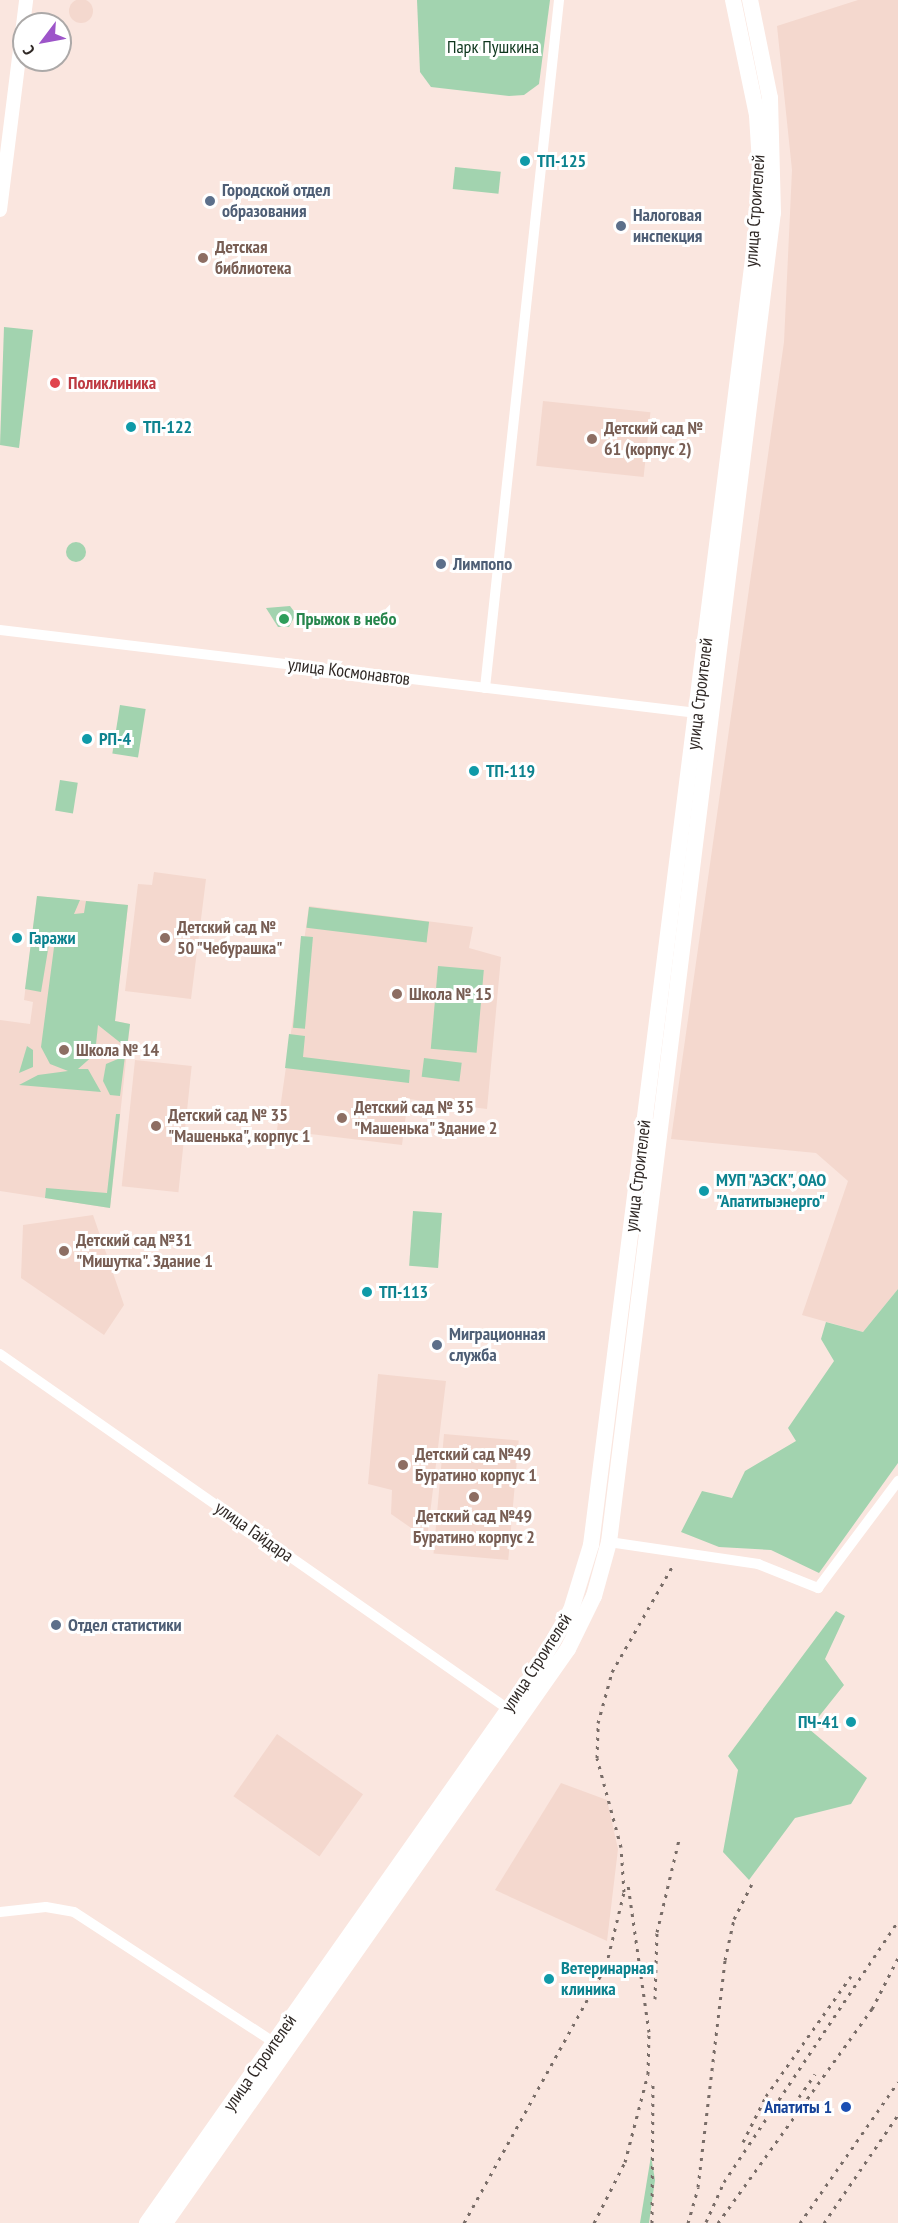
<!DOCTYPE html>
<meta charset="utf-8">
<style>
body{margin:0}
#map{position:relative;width:898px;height:2223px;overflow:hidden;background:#fae6df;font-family:"PT Sans Narrow",sans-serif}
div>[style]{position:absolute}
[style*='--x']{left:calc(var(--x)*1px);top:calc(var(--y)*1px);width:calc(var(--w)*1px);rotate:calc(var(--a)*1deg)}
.built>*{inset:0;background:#f4d8ce;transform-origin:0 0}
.round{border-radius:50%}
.green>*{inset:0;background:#a2d3af;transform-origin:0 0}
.minor>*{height:10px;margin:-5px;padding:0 5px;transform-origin:5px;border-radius:5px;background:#fff}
.tertiary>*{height:14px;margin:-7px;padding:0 7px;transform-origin:7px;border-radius:7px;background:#fff}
.primary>*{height:16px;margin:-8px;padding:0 8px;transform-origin:8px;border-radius:8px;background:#fff}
.rail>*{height:3px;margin-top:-1.5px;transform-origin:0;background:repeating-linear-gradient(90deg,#796d68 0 3px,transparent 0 9px)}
.dots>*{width:16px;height:16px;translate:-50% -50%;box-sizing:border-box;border:3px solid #fff;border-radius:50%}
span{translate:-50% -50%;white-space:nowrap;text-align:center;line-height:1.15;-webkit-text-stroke:6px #fff;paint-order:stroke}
.park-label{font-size:18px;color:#0e361d}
.culture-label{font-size:18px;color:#0d838f;font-weight:700}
.left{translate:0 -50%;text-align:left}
.right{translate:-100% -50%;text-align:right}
.service-label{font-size:18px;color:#4e5e75;font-weight:700}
.street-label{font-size:18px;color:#2f2825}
.education-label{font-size:18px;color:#785e54;font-weight:700}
.health-label{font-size:18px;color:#be3a42;font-weight:700}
.leisure-label{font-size:18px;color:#27864d;font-weight:700}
.transit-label{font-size:18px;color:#164399;font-weight:700}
.north{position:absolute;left:12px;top:12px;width:60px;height:60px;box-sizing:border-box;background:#fff;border:2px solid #aca9a8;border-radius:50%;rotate:238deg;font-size:16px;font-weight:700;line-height:24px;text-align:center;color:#2f2825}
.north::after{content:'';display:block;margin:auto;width:21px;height:27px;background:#9d55c9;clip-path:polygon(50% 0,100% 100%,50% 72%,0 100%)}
</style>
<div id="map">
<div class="built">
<i class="round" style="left:69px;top:-1px;width:24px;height:24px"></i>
<i style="clip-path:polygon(858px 0,898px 0,898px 1289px,863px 1332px,802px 1315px,848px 1181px,816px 1153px,671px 1139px,784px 342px,792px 170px,777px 26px)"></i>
<i style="left:543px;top:401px;width:108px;height:65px;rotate:6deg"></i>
<i style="clip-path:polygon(154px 872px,206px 879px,191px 999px,125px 991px,138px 884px,152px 885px)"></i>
<i style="clip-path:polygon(37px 896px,128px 905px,115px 1021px,130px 1024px,110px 1208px,0 1191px,0 1020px,30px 1024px,33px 1002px,24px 1000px)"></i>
<i style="clip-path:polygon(309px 906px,473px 927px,469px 948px,501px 957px,487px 1109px,408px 1099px,402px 1145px,277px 1130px)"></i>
<i style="left:135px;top:1060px;width:57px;height:127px;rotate:6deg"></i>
<i style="clip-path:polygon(93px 1215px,124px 1305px,104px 1335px,21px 1278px,23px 1225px)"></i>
<i style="clip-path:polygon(378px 1374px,446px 1381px,427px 1539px,391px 1514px,392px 1490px,368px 1484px)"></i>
<i style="left:444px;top:1434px;width:75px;height:120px;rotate:5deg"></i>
<i style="left:277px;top:1734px;width:105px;height:76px;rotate:35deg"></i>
<i style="clip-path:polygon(561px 1783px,607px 1800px,618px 1849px,607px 1941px,495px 1890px)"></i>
</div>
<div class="green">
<i style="clip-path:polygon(417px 0,550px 0,539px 84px,524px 95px,509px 96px,431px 87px,420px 72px)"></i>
<i style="left:455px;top:167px;width:46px;height:22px;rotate:6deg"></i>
<i style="clip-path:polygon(4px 327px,33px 330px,19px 448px,0 445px)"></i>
<i class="round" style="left:66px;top:542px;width:20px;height:20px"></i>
<i style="clip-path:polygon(290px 606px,296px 614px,289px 627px,278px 627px,266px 608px)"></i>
<i style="left:120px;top:705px;width:26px;height:49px;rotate:9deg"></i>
<i style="left:60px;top:780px;width:18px;height:31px;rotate:9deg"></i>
<i style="clip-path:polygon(37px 896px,80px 900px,74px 914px,84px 913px,86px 901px,128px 905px,115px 1021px,130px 1024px,127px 1048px,98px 1025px,95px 1054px,78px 1069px,88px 1069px,101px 1092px,19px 1085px,38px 1075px,68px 1071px,50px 1064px,41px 1047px,56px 932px,51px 932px,41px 992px,25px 989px)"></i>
<i style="left:309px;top:907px;width:121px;height:21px;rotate:7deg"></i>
<i style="left:301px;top:936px;width:12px;height:92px;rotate:5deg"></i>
<i style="left:438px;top:966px;width:46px;height:83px;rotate:5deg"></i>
<i style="clip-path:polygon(289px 1034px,305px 1036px,303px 1057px,410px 1070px,409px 1083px,285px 1068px)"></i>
<i style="clip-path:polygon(27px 1046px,33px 1050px,33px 1067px,19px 1073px)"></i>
<i style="clip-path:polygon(125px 1056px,120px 1096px,110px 1095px,103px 1081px,106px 1064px)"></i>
<i style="left:424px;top:1058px;width:38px;height:19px;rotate:7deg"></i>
<i style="clip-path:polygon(116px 1114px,120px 1114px,110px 1208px,45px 1198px,46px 1188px,107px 1193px)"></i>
<i style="left:413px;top:1211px;width:29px;height:55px;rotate:4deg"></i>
<i style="clip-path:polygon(898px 1289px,898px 1463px,819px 1573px,771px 1550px,719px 1547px,681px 1532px,702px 1491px,732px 1498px,745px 1471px,796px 1441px,788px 1428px,834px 1361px,821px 1339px,826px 1322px,863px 1332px)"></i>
<i style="clip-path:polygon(836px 1611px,845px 1616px,825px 1659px,844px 1685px,809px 1729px,867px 1778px,851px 1804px,795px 1818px,749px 1880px,723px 1852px,738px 1770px,728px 1756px)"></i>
<i style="clip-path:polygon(651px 2156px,655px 2180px,649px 2223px,640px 2223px)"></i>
</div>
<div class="minor">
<i style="--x:0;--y:630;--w:702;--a:6.79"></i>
<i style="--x:485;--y:688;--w:692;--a:-83.86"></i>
<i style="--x:0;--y:1354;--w:620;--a:34.95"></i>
<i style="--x:609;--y:1542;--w:151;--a:8.4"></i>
<i style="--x:758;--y:1564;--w:65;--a:21.8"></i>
<i style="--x:818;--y:1588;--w:134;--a:-53.2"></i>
<i style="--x:0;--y:1912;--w:46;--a:-6.2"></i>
<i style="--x:46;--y:1907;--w:28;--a:10"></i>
<i style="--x:74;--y:1912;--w:240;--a:33.1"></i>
</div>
<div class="tertiary">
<i style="--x:0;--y:210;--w:212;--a:-82.9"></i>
</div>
<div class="primary">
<i style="--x:147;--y:2223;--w:678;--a:-54.86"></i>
<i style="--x:537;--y:1669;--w:68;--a:-60"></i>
<i style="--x:571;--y:1610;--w:68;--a:-72.9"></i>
<i style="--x:591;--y:1545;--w:1319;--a:-82.82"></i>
<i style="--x:756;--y:236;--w:57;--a:-85"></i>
<i style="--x:761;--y:179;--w:64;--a:-93.6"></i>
<i style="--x:757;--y:115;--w:117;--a:-101.8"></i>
<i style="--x:165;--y:2223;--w:701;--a:-54.93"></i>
<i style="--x:568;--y:1649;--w:59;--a:-63.9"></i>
<i style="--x:594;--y:1596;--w:56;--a:-74.5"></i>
<i style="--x:609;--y:1542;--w:1339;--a:-82.97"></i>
<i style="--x:773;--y:213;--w:115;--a:-91.5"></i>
<i style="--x:770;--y:98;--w:100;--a:-101.5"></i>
</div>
<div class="rail">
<i style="--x:655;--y:1999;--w:67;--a:-88.3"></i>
<i style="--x:657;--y:1932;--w:95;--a:-76.6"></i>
<i style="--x:799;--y:2097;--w:28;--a:-55"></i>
<i style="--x:743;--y:2142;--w:51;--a:-63.4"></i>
<i style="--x:766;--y:2096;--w:147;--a:-54.7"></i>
<i style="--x:706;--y:2222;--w:44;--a:-65.8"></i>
<i style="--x:724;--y:2182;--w:314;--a:-56.3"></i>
<i style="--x:464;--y:2223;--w:294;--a:-61.1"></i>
<i style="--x:606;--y:1966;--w:76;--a:-76.3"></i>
<i style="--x:624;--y:1892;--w:45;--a:-93.8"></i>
<i style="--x:621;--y:1847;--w:92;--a:-105.1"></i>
<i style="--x:597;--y:1758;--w:35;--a:-88"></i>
<i style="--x:598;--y:1723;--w:53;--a:-74.6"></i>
<i style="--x:612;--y:1672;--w:121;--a:-60.3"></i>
<i style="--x:594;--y:2223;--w:68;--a:-63.1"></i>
<i style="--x:625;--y:2162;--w:91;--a:-75.4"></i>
<i style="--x:648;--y:2074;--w:42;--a:-88.6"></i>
<i style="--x:649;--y:2032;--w:148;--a:-98.1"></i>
<i style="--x:652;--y:2223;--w:140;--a:-89.6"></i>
<i style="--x:688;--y:2223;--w:37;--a:-74"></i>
<i style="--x:698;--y:2187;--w:229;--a:-83.2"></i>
<i style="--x:725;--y:1960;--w:42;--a:-77.6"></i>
<i style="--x:734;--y:1919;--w:39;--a:-63"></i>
<i style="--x:718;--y:2223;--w:264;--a:-54.3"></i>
<i style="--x:872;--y:2009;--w:57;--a:-63"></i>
<i style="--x:800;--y:2223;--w:172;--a:-55.2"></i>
<i style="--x:824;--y:2223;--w:131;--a:-55.6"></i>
</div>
<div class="dots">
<i style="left:525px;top:161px;background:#0f9aa8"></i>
<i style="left:210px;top:201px;background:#5c6f8a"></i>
<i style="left:621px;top:226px;background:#5c6f8a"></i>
<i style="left:203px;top:258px;background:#8d6e63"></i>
<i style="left:55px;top:383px;background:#e0444e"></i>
<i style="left:131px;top:427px;background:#0f9aa8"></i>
<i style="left:592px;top:439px;background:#8d6e63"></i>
<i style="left:441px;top:564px;background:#5c6f8a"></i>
<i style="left:284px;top:619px;background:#2e9e5b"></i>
<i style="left:87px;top:739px;background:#0f9aa8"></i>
<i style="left:474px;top:771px;background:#0f9aa8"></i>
<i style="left:17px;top:938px;background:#0f9aa8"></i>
<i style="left:165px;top:938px;background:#8d6e63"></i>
<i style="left:397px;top:994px;background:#8d6e63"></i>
<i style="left:64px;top:1050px;background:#8d6e63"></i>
<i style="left:342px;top:1118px;background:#8d6e63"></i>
<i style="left:156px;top:1126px;background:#8d6e63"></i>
<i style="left:704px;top:1191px;background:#0f9aa8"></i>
<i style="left:64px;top:1251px;background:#8d6e63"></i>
<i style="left:367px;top:1292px;background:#0f9aa8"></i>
<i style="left:437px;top:1345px;background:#5c6f8a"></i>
<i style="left:403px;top:1465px;background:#8d6e63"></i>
<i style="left:474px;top:1497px;background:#8d6e63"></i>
<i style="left:56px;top:1625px;background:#5c6f8a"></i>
<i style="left:851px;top:1722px;background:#0f9aa8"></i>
<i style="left:549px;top:1979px;background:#0f9aa8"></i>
<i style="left:846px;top:2107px;background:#1a4fb4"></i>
</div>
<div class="park-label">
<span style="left:493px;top:47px">Парк Пушкина</span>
</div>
<div class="culture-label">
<span class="left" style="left:537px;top:161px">ТП-125</span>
<span class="left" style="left:143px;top:427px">ТП-122</span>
<span class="left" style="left:99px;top:739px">РП-4</span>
<span class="left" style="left:486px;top:771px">ТП-119</span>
<span class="left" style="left:29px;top:938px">Гаражи</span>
<span class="left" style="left:716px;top:1191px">МУП "АЭСК", ОАО<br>"Апатитыэнерго"</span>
<span class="left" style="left:379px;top:1292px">ТП-113</span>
<span class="right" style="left:839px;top:1722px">ПЧ-41</span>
<span class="left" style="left:561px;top:1979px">Ветеринарная<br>клиника</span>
</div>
<div class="service-label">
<span class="left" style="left:222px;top:201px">Городской отдел<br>образования</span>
<span class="left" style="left:633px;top:226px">Налоговая<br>инспекция</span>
<span class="left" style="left:453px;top:564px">Лимпопо</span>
<span class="left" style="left:449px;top:1345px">Миграционная<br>служба</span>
<span class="left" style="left:68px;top:1625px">Отдел статистики</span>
</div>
<div class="street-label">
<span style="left:755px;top:211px;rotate:-86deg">улица Строителей</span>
<span style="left:349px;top:672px;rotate:7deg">улица Космонавтов</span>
<span style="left:700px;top:694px;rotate:-83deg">улица Строителей</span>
<span style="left:638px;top:1176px;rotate:-83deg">улица Строителей</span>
<span style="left:254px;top:1532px;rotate:35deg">улица Гайдара</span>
<span style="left:537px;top:1663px;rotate:-57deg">улица Строителей</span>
<span style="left:260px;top:2063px;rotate:-55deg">улица Строителей</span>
</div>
<div class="education-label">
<span class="left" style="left:215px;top:258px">Детская<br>библиотека</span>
<span class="left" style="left:604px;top:439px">Детский сад №<br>61 (корпус 2)</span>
<span class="left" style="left:177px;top:938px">Детский сад №<br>50 "Чебурашка"</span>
<span class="left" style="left:409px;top:994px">Школа № 15</span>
<span class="left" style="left:76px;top:1050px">Школа № 14</span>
<span class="left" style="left:354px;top:1118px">Детский сад № 35<br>"Машенька" Здание 2</span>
<span class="left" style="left:168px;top:1126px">Детский сад № 35<br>"Машенька", корпус 1</span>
<span class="left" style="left:76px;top:1251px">Детский сад №31<br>"Мишутка". Здание 1</span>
<span class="left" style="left:415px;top:1465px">Детский сад №49<br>Буратино корпус 1</span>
<span style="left:474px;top:1527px">Детский сад №49<br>Буратино корпус 2</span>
</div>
<div class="health-label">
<span class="left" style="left:68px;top:383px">Поликлиника</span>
</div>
<div class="leisure-label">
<span class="left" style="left:296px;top:619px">Прыжок в небо</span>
</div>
<div class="transit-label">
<span class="right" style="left:832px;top:2107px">Апатиты 1</span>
</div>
<div class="north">С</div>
</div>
